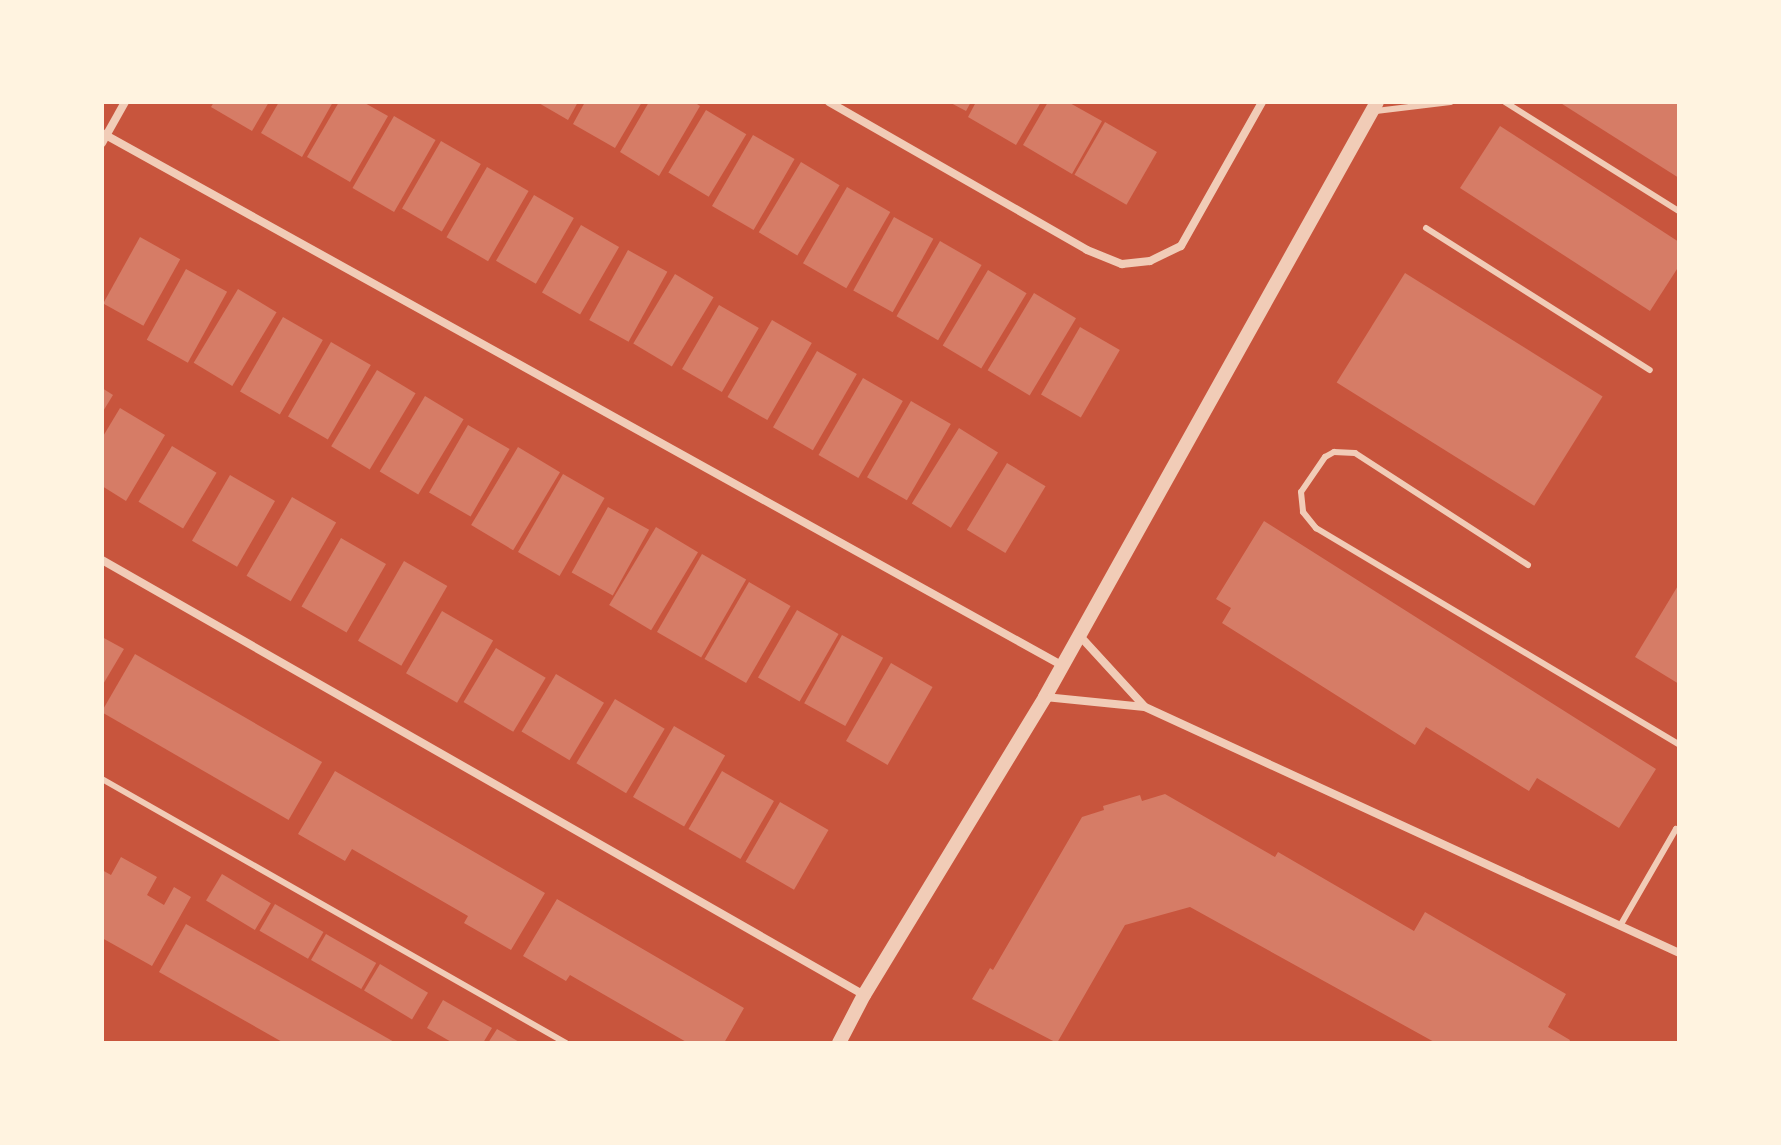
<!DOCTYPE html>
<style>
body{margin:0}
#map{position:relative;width:1781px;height:1145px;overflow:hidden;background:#c8553d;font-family:"Varela Round",sans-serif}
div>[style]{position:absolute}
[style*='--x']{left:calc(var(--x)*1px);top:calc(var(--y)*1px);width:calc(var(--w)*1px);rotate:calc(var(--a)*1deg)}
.building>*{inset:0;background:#d67c66;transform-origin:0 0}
.service>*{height:6px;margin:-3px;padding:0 3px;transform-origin:3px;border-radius:3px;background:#f1ccb7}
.minor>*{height:8px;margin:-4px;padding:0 4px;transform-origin:4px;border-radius:4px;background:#f1ccb7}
.tertiary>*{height:14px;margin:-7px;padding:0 7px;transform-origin:7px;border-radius:7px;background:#f1ccb7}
span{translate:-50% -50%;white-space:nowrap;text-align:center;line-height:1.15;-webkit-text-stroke:6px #fff3e0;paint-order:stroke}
.frame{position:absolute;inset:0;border:104px solid #fff3e0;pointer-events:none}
</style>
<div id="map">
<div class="building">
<i style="clip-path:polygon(214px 102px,269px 102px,252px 131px,211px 107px)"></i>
<i style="clip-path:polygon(279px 102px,333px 102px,302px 157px,261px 133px)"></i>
<i style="clip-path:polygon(339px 102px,363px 102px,388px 116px,350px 182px,307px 157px)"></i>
<i style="clip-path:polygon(537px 102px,578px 102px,568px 120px)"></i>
<i style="clip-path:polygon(585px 102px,642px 102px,615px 148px,573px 124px)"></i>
<i style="clip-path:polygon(649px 102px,694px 102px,700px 106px,659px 176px,620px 152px)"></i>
<i style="clip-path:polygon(949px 102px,971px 102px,966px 111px)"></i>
<i style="clip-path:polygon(976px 102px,1041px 102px,1016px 145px,968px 117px)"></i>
<i style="clip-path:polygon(1048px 102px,1068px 102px,1102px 121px,1072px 174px,1023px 145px)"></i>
<i style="clip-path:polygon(1559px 102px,1679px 102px,1679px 178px)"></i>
<i style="left:706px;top:110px;width:47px;height:73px;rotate:31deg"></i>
<i style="left:394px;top:116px;width:48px;height:83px;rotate:30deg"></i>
<i style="left:1105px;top:122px;width:60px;height:61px;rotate:30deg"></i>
<i style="clip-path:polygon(1500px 126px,1679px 242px,1679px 266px,1650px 311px,1460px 188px)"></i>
<i style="left:753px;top:135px;width:48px;height:82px;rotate:30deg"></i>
<i style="left:441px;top:141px;width:46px;height:78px;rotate:30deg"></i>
<i style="left:801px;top:162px;width:45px;height:82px;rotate:31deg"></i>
<i style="left:487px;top:167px;width:48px;height:81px;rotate:30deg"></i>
<i style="left:847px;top:187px;width:50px;height:88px;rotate:30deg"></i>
<i style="left:534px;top:195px;width:46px;height:76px;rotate:30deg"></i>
<i style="left:894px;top:217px;width:45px;height:84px;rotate:29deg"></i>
<i style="left:581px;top:225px;width:44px;height:78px;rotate:30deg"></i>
<i style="left:140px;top:237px;width:46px;height:76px;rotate:29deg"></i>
<i style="left:940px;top:241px;width:48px;height:87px;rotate:30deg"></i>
<i style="left:628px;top:250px;width:45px;height:80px;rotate:29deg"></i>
<i style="left:186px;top:269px;width:47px;height:81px;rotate:29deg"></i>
<i style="left:988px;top:270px;width:45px;height:88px;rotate:31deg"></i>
<i style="left:1405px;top:273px;width:233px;height:129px;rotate:32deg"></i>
<i style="left:675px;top:274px;width:45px;height:81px;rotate:31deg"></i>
<i style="left:238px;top:289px;width:45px;height:86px;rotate:31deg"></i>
<i style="left:1034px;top:293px;width:49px;height:90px;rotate:31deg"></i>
<i style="left:719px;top:305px;width:46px;height:74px;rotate:30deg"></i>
<i style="left:283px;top:317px;width:46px;height:86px;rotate:30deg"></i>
<i style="left:772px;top:320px;width:46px;height:89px;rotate:30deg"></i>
<i style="left:1080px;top:327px;width:46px;height:78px;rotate:30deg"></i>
<i style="left:331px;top:342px;width:46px;height:86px;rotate:30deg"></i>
<i style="left:817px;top:351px;width:46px;height:88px;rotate:30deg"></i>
<i style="left:377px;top:370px;width:45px;height:89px;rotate:31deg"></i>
<i style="left:863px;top:378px;width:46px;height:89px;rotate:30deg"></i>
<i style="clip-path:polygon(102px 388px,113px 395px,102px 413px)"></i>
<i style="left:425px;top:396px;width:45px;height:88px;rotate:31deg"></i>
<i style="left:911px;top:401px;width:46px;height:88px;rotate:30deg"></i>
<i style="clip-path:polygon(120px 408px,165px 435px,126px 501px,102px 486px,102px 438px)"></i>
<i style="left:468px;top:425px;width:48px;height:78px;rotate:30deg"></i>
<i style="left:959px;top:428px;width:46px;height:89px;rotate:32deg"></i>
<i style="left:172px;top:446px;width:52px;height:65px;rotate:31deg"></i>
<i style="left:518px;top:447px;width:49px;height:91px;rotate:31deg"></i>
<i style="left:1007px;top:463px;width:45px;height:78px;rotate:31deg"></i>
<i style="left:563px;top:474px;width:48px;height:90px;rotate:30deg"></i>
<i style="left:230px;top:475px;width:52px;height:76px;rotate:30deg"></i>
<i style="left:292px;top:497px;width:51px;height:91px;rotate:30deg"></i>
<i style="left:608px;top:507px;width:47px;height:75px;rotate:29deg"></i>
<i style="clip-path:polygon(1264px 521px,1656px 769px,1619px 828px,1537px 778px,1529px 791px,1426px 727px,1415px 745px,1222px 623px,1231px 608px,1216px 599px)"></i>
<i style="left:656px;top:527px;width:49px;height:91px;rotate:31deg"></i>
<i style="left:341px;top:538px;width:52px;height:79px;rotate:30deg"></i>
<i style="left:702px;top:554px;width:51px;height:90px;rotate:30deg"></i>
<i style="left:404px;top:561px;width:50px;height:92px;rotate:30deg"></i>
<i style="left:749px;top:582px;width:48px;height:89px;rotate:30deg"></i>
<i style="clip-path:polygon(1679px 584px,1679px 684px,1635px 657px)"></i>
<i style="left:797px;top:610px;width:48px;height:78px;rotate:30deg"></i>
<i style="left:442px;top:611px;width:59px;height:72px;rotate:30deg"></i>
<i style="left:842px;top:635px;width:47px;height:78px;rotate:29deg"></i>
<i style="clip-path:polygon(102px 637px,124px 649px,102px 686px)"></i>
<i style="left:496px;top:648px;width:58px;height:63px;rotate:31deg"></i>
<i style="left:135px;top:654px;width:216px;height:67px;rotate:30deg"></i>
<i style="left:891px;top:663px;width:48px;height:90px;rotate:30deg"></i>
<i style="left:556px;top:674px;width:56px;height:67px;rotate:31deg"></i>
<i style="left:615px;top:699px;width:58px;height:75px;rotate:31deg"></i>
<i style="left:674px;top:726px;width:59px;height:82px;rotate:30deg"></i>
<i style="clip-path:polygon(335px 771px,545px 893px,511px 950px,464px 923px,468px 916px,352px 849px,345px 861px,298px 834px)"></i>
<i style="left:722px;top:771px;width:60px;height:67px;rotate:30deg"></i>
<i style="clip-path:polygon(1165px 794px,1275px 857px,1278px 852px,1414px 931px,1425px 912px,1566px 994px,1548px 1027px,1570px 1040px,1569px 1043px,1436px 1043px,1190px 907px,1125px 925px,1057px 1043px,972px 999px,990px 968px,993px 970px,1082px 817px,1104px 810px,1103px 806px,1140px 795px,1142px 801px)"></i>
<i style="left:780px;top:802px;width:56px;height:69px;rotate:30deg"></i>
<i style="clip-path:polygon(121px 857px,157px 877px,147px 895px,164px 905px,174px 887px,191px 897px,152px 966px,102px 938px,102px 870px,111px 875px)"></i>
<i style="left:222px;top:874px;width:57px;height:31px;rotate:31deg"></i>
<i style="clip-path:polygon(557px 899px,744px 1008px,724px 1043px,688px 1043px,570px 975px,566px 981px,523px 956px)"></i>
<i style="left:275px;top:904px;width:56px;height:31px;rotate:30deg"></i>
<i style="clip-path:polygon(186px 924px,396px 1043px,284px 1043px,159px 972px)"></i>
<i style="left:326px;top:934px;width:58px;height:30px;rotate:30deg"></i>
<i style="left:380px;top:964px;width:56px;height:31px;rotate:31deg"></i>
<i style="clip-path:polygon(443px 1000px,492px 1028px,483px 1043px,453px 1043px,427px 1028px)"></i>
<i style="clip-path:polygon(497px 1029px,521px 1043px,488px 1043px)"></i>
</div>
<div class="service">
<i style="--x:1505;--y:102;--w:205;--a:32.1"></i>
<i style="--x:1376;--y:111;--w:75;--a:-6.9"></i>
<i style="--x:1426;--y:228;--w:265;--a:32.4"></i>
<i style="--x:1528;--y:565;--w:206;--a:-147.1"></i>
<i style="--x:1355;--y:453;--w:21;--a:-177"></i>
<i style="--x:1334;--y:452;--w:10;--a:151"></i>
<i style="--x:1325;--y:457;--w:42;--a:124.4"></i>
<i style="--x:1301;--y:492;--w:20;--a:84"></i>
<i style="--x:1303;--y:512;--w:21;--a:51"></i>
<i style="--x:1316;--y:528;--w:422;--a:30.8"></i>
<i style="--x:102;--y:779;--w:534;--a:29.64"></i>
<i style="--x:1620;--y:926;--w:112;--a:-60"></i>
<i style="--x:1676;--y:829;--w:4;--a:34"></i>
</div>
<div class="minor">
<i style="--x:829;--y:102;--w:297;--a:29.8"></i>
<i style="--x:1087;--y:250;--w:38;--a:22"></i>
<i style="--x:1122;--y:264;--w:28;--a:-6"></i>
<i style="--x:1150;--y:261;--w:34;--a:-26"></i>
<i style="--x:1181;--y:246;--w:165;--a:-60.6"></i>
<i style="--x:102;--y:133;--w:1099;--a:29.01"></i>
<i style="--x:102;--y:143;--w:47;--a:-60.7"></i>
<i style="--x:102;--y:560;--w:877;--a:29.72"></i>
<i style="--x:1079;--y:635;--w:96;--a:47.5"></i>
<i style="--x:1045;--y:697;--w:100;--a:5.7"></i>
<i style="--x:1145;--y:707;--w:588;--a:24.73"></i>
</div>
<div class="tertiary">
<i style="--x:839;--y:1043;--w:54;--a:-62.5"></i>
<i style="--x:864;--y:995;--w:349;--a:-58.7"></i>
<i style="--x:1045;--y:697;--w:681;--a:-60.84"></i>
</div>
<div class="frame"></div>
</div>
